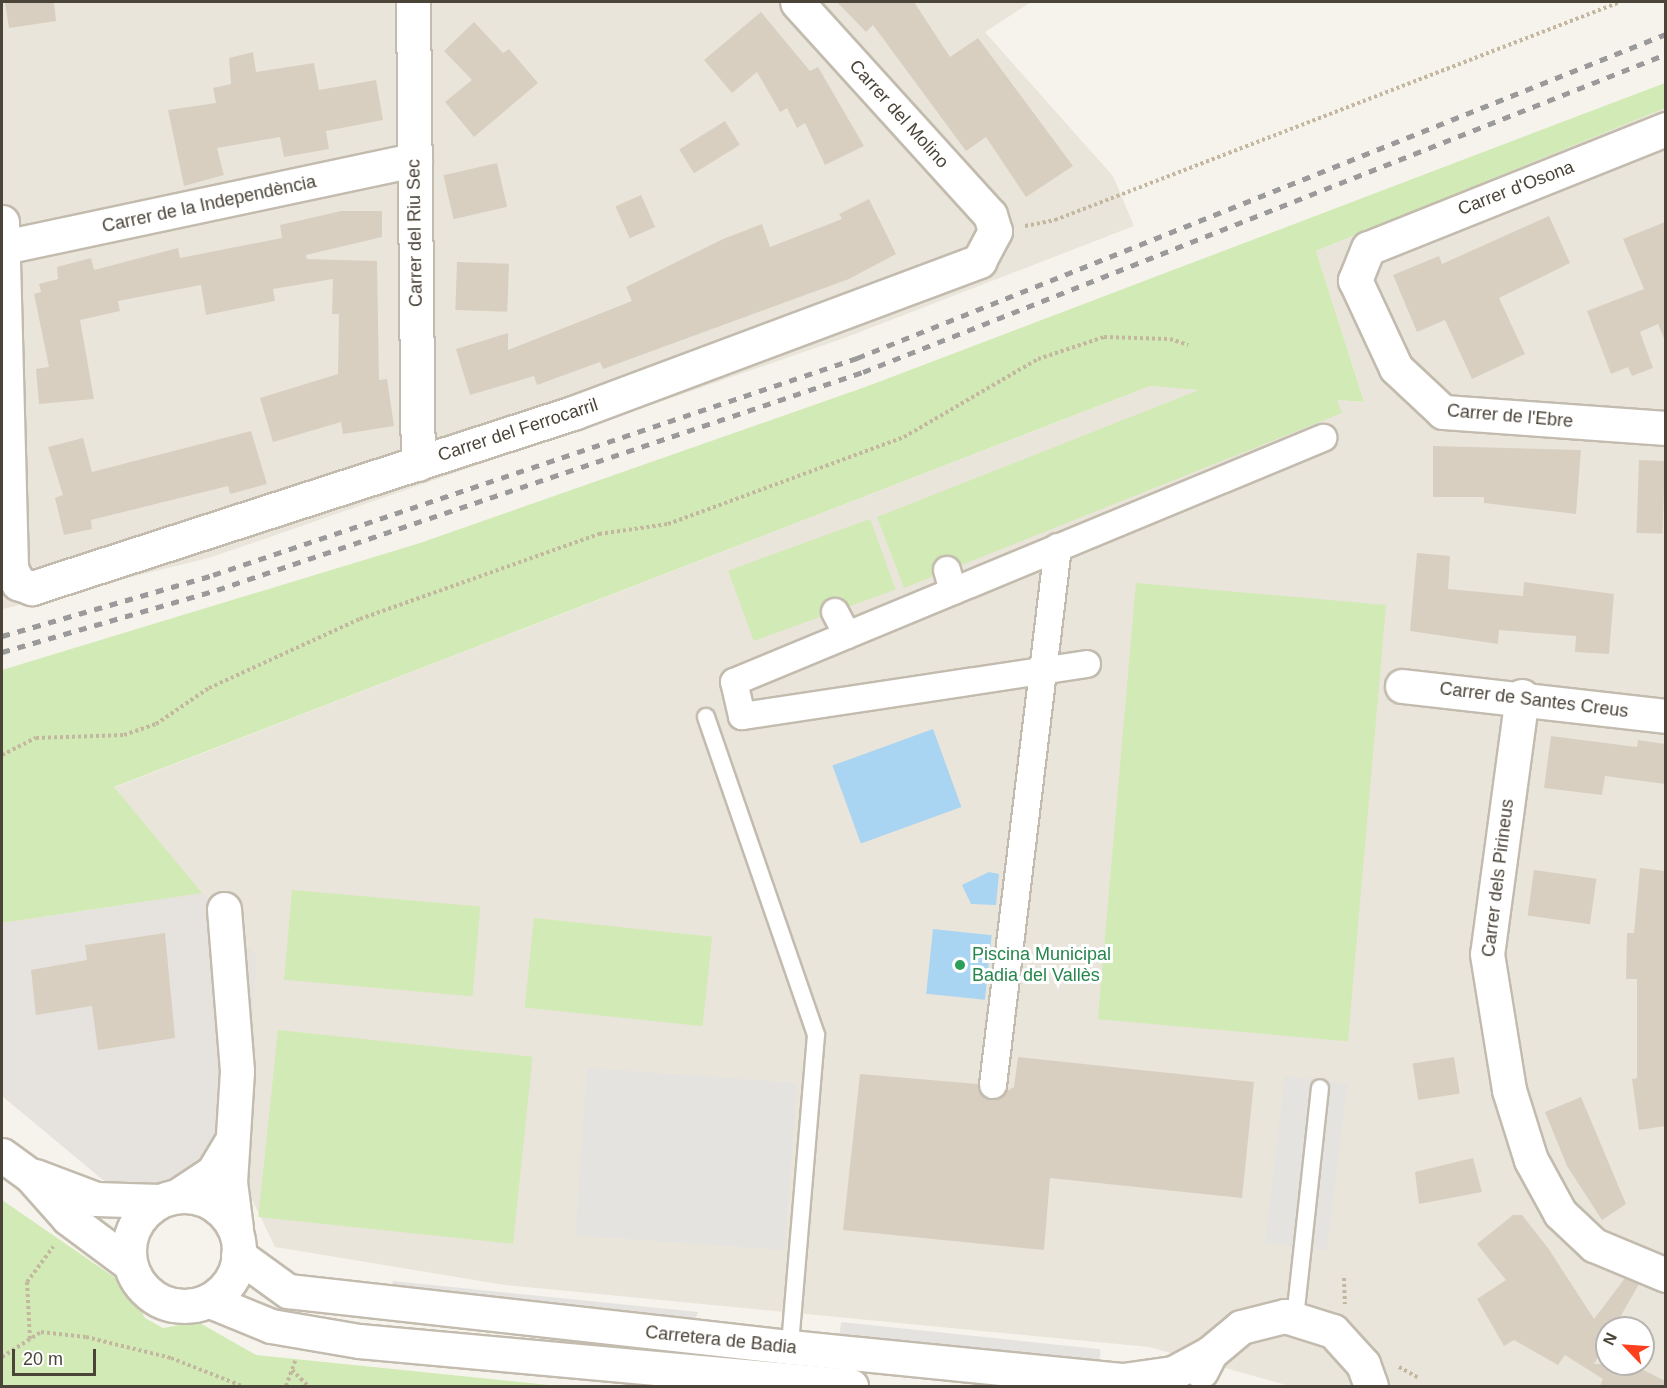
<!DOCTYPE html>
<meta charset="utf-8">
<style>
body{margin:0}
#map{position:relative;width:1667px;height:1388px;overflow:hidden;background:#f6f3ec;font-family:Arial,sans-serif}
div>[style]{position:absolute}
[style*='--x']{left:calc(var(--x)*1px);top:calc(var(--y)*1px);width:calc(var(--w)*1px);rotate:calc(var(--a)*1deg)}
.residential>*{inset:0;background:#eae5da}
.industrial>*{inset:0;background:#e6e2dd}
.green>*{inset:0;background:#d2eab5;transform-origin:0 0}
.parking>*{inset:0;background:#e5e3e0;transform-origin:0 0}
.water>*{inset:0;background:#a9d4f2;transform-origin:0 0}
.building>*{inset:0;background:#d8cfc1;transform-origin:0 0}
.path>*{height:4px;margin-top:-2px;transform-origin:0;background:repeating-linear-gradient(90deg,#c4b79f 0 3px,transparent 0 6px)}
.roads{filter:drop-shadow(2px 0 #c2bbae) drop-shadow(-2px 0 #c2bbae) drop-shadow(0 2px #c2bbae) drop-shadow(0 -2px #c2bbae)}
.service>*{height:16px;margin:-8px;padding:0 8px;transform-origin:8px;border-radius:8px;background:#fff}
.pedestrian>*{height:26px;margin:-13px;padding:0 13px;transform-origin:13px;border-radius:13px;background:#fff}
.minor>*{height:33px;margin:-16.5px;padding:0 16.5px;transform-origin:16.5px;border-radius:16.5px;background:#fff}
.tertiary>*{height:33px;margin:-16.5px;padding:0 16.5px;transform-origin:16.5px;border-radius:16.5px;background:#fff}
.tertiary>.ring{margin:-16.5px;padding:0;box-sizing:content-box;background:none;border:33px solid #fff;border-radius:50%}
.rail>*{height:4.5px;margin-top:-2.25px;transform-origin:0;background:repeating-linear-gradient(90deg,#9a9a9a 0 8px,transparent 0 16px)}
.dots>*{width:16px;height:16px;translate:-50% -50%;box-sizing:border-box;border:3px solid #fff;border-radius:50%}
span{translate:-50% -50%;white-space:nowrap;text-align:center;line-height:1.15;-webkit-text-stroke:6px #fff;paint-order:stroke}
.street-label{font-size:18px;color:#4b4439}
.leisure-label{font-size:18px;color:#27864d}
.left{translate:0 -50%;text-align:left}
.frame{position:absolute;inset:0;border:3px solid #4b4439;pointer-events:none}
.north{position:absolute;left:1595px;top:1316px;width:60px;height:60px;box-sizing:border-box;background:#fff;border:2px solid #b7b4b0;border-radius:50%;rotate:295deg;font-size:16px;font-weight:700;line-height:24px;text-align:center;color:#4b4439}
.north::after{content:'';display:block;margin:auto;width:21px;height:27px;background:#fc3f1d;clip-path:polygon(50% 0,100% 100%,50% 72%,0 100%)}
.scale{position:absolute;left:12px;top:1349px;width:84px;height:27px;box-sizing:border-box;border:3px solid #4b4439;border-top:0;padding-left:8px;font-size:18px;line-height:21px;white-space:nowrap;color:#4b4439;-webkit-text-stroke:4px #fff;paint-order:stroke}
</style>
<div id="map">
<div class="residential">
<i style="clip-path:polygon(2px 2px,1031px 2px,985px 32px,1113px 176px,1134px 226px,847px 337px,212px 557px,3px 609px)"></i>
<i style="clip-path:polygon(evenodd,1665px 108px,1665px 1386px,1290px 1386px,1149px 1347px,505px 1285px,275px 1247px,241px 1177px,113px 788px,1150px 386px,1364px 402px,1316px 251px,1665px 108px,1607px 1328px,1643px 1328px,1643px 1364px,1607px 1364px,1607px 1328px)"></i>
</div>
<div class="industrial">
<i style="clip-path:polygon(202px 893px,257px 957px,241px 1177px,115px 1190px,2px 1096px,2px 923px)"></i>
</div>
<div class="green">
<i style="clip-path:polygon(1665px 83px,1665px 108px,1316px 251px,1364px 402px,1337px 400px,1342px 413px,904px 588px,877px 517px,1199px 390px,1150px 386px,114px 787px,202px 893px,2px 923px,2px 670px,420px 543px,868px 386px)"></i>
<i style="left:870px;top:519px;width:75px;height:151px;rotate:70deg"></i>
<i style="left:1136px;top:583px;width:251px;height:438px;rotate:5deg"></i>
<i style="left:292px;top:890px;width:189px;height:90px;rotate:5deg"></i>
<i style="left:534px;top:918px;width:179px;height:90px;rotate:6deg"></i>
<i style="left:278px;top:1030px;width:256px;height:188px;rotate:6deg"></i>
<i style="clip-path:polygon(2px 1200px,127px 1286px,145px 1318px,163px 1328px,198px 1322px,256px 1355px,559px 1386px,2px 1386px)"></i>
</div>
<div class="parking">
<i style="left:587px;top:1068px;width:210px;height:168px;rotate:4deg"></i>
<i style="left:1285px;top:1076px;width:63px;height:168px;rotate:7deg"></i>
<i style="clip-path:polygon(393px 1281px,698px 1312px,693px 1327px,389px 1293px)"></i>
<i style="left:841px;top:1322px;width:261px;height:12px;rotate:6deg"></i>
</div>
<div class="water">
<i style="left:933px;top:729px;width:83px;height:107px;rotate:70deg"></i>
<i style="clip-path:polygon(989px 872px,999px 874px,996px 905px,971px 904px,962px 885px)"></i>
<i style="left:933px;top:929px;width:59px;height:65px;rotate:6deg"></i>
</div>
<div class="building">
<i style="clip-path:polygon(5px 2px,54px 2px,56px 21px,9px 28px)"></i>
<i style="clip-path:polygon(837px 2px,914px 2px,950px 57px,978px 38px,1073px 166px,1026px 197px,986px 137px,966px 151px,873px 25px,866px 32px)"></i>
<i style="clip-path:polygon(761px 12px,810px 71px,818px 67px,864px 146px,825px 165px,805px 123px,797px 128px,787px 108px,780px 112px,757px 72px,732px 93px,704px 60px)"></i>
<i style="clip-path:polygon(474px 22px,503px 53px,509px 49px,538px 83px,474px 137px,445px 102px,472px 80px,444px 51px)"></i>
<i style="clip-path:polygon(253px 52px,256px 72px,314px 63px,319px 90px,376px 80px,383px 120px,326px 131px,329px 149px,284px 157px,280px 137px,217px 148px,224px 175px,184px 186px,168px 110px,216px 103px,213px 88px,231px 84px,229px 58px)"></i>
<i style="left:725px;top:121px;width:28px;height:54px;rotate:58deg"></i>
<i style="left:497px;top:163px;width:45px;height:55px;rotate:77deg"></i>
<i style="left:641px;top:195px;width:35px;height:28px;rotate:66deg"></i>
<i style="clip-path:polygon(869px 199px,896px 254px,849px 279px,603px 369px,600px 362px,537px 385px,534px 376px,470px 395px,456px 349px,508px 333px,508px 350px,632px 301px,626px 287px,723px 239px,762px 224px,770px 247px,842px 219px,839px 214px)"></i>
<i style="clip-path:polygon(341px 211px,382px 211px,382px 237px,306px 255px,307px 259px,377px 261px,379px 380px,387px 379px,394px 426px,343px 434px,341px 422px,273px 442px,260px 398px,338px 374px,339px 314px,332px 314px,333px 279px,273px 289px,275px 301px,206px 315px,201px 285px,118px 301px,120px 311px,80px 320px,94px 399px,39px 404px,36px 369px,49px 367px,34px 294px,41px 292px,39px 284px,58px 279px,57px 267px,91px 258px,94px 270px,178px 248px,180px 258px,282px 238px,280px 225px)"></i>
<i style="clip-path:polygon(1549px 216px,1570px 263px,1499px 298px,1525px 354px,1472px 379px,1445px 320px,1417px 332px,1393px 275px,1439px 256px,1442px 264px)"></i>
<i style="clip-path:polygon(1665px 222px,1665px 341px,1658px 324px,1640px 332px,1653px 368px,1632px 376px,1628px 367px,1611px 374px,1587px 311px,1644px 289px,1623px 239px)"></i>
<i style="left:457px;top:262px;width:52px;height:48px;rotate:2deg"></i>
<i style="clip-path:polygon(251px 431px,267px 484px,230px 494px,228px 486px,91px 520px,92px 529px,64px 535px,55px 498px,63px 495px,48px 447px,83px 438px,92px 472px)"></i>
<i style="clip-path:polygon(1433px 446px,1581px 450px,1576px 514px,1484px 503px,1484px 497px,1433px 497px)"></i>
<i style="left:1639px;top:460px;width:26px;height:73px;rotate:2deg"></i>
<i style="clip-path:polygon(1417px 553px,1450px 556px,1448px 589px,1523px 596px,1524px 582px,1614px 594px,1609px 654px,1575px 652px,1576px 636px,1499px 630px,1498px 644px,1410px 631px)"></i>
<i style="clip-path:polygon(1551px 736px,1637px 747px,1638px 740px,1665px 744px,1665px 784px,1605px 776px,1602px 795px,1544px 788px)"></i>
<i style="clip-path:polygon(1640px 868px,1665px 871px,1665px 1126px,1639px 1130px,1632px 1079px,1637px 1078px,1637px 979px,1626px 979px,1627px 933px,1634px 933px)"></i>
<i style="left:1534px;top:870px;width:63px;height:46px;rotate:8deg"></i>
<i style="clip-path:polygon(165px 933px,175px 1038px,98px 1050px,92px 1006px,36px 1015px,31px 970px,87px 960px,85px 945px)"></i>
<i style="clip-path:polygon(1018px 1057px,1254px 1082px,1242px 1198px,1050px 1178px,1044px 1250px,843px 1230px,860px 1074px,978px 1084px,992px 1100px,1014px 1087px)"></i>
<i style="left:1454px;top:1057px;width:37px;height:42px;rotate:81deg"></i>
<i style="clip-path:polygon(1581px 1097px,1626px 1204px,1602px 1220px,1567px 1166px,1545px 1112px)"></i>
<i style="clip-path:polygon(1473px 1158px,1482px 1192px,1419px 1204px,1415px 1172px)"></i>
<i style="clip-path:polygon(1513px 1215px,1522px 1215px,1548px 1248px,1594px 1319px,1625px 1278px,1639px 1284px,1614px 1328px,1607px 1328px,1607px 1341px,1594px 1364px,1632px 1364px,1665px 1381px,1665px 1386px,1600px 1386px,1603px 1379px,1565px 1355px,1558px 1365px,1514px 1340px,1504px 1346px,1477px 1299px,1506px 1280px,1477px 1244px)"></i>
</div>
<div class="path">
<i style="--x:1025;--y:226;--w:31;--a:-11"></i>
<i style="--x:1055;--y:220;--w:606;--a:-21.1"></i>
<i style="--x:2;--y:755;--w:38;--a:-27"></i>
<i style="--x:36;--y:738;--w:88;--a:-2"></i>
<i style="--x:124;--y:735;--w:34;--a:-19"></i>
<i style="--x:156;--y:724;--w:64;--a:-34.2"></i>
<i style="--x:209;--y:688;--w:166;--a:-24.6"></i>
<i style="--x:360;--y:619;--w:254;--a:-19.6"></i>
<i style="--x:599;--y:534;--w:70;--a:-8.2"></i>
<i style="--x:668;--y:524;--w:252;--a:-20.2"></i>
<i style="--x:904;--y:437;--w:155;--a:-30.2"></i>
<i style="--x:1038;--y:359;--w:70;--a:-18.4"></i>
<i style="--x:1104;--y:337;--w:66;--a:1.7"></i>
<i style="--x:1170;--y:339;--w:19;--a:18"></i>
<i style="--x:1344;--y:1278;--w:26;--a:88"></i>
<i style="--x:30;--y:1339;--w:57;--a:-93"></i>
<i style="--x:27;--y:1282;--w:44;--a:-53.4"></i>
<i style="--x:2;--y:1357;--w:46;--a:-32.7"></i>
<i style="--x:41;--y:1332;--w:45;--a:6.3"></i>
<i style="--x:86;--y:1337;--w:88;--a:13.9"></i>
<i style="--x:171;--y:1358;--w:76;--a:21.5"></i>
<i style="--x:1399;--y:1367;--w:23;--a:29"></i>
<i style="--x:292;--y:1370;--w:23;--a:45"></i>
<i style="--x:286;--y:1386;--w:27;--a:-70"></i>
</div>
<div class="roads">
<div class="service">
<i style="--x:706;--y:717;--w:336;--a:70.9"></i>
<i style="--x:816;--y:1035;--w:313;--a:94.8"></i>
<i style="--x:1295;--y:1318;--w:231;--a:-83.8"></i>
</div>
<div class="pedestrian">
<i style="--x:947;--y:570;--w:22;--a:74"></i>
<i style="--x:835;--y:612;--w:26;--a:62"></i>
<i style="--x:1087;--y:664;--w:349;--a:171.4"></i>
<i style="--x:742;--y:716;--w:35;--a:-103"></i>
<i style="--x:734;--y:682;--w:638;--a:-22.5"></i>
<i style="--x:993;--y:1085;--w:542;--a:-83.11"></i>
</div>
<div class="minor">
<i style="--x:413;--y:2;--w:462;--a:89.4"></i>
<i style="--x:1666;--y:129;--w:321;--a:158.2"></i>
<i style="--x:1368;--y:248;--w:35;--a:112"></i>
<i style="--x:1355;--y:280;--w:97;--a:65"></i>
<i style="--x:1396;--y:368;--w:64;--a:43.1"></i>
<i style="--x:1443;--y:412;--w:224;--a:4.1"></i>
<i style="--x:2;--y:222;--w:346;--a:88.5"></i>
<i style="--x:11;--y:568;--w:17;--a:65"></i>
<i style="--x:18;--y:583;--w:15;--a:20"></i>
<i style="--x:32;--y:588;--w:569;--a:-17.93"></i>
<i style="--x:573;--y:413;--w:434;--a:-20.5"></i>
<i style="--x:979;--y:261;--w:34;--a:-62"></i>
<i style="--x:995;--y:231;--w:17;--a:-107"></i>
<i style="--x:990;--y:215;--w:287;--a:-132.2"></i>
<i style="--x:4;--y:247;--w:420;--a:-12"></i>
<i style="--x:1402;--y:686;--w:266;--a:6.5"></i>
<i style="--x:1522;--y:696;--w:260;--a:97.7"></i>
<i style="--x:1487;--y:954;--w:138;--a:80.8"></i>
<i style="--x:1509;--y:1090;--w:73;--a:72.6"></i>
<i style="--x:1531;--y:1160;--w:60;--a:61.3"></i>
<i style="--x:1560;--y:1213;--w:47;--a:43.3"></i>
<i style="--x:1594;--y:1245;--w:78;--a:22.6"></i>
<i style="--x:224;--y:909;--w:163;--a:85.4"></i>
<i style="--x:237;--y:1071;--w:111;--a:93.6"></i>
<i style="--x:230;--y:1182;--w:46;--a:82.6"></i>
<i style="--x:177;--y:1196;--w:43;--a:-33.7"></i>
<i style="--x:213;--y:1172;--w:37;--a:-59"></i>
</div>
<div class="tertiary">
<i style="--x:2;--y:1155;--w:34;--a:36"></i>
<i style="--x:30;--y:1175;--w:57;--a:48.5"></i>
<i style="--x:68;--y:1218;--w:77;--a:36.6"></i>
<i style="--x:35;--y:1176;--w:65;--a:20.7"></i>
<i style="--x:96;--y:1199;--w:63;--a:1.8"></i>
<i class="ring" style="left:129px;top:1196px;width:77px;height:77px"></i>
<i style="--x:238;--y:1255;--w:62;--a:35.8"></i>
<i style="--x:288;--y:1291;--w:505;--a:6.37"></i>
<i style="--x:790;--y:1347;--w:335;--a:5.7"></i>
<i style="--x:1123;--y:1380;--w:50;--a:-8"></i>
<i style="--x:1173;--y:1373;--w:42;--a:-28.4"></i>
<i style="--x:210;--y:1301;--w:66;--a:22.3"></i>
<i style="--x:271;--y:1326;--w:89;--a:9.7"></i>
<i style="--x:359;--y:1341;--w:494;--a:5.2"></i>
<i style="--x:1201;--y:1371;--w:20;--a:-63"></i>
<i style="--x:1210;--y:1353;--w:40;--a:-40"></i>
<i style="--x:1241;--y:1327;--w:45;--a:-14"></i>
<i style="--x:1285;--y:1316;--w:50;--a:17.4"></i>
<i style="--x:1333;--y:1331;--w:45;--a:47.7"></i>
<i style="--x:1363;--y:1364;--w:23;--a:70"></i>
</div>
</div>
<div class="rail">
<i style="--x:2;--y:636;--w:220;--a:-16.1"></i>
<i style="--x:213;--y:575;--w:680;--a:-18.62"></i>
<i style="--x:857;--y:358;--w:871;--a:-21.83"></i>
<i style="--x:2;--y:652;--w:224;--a:-16.1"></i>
<i style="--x:217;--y:590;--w:682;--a:-18.65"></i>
<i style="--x:863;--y:372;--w:864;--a:-21.6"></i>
</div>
<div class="dots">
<i style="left:960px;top:965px;background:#2e9e5b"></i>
</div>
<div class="street-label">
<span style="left:899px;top:114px;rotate:48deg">Carrer del Molino</span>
<span style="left:1516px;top:188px;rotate:-21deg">Carrer d'Osona</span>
<span style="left:209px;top:204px;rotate:-12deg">Carrer de la Independència</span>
<span style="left:415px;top:233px;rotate:-91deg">Carrer del Riu Sec</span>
<span style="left:1510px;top:416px;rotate:5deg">Carrer de l'Ebre</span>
<span style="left:518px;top:430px;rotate:-18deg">Carrer del Ferrocarril</span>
<span style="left:1534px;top:700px;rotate:7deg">Carrer de Santes Creus</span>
<span style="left:1498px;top:878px;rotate:-83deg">Carrer dels Pirineus</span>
<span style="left:721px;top:1340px;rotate:6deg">Carretera de Badia</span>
</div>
<div class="leisure-label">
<span class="left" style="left:972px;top:965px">Piscina Municipal<br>Badia del Vallès</span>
</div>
<div class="frame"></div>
<div class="north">N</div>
<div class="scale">20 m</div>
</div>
